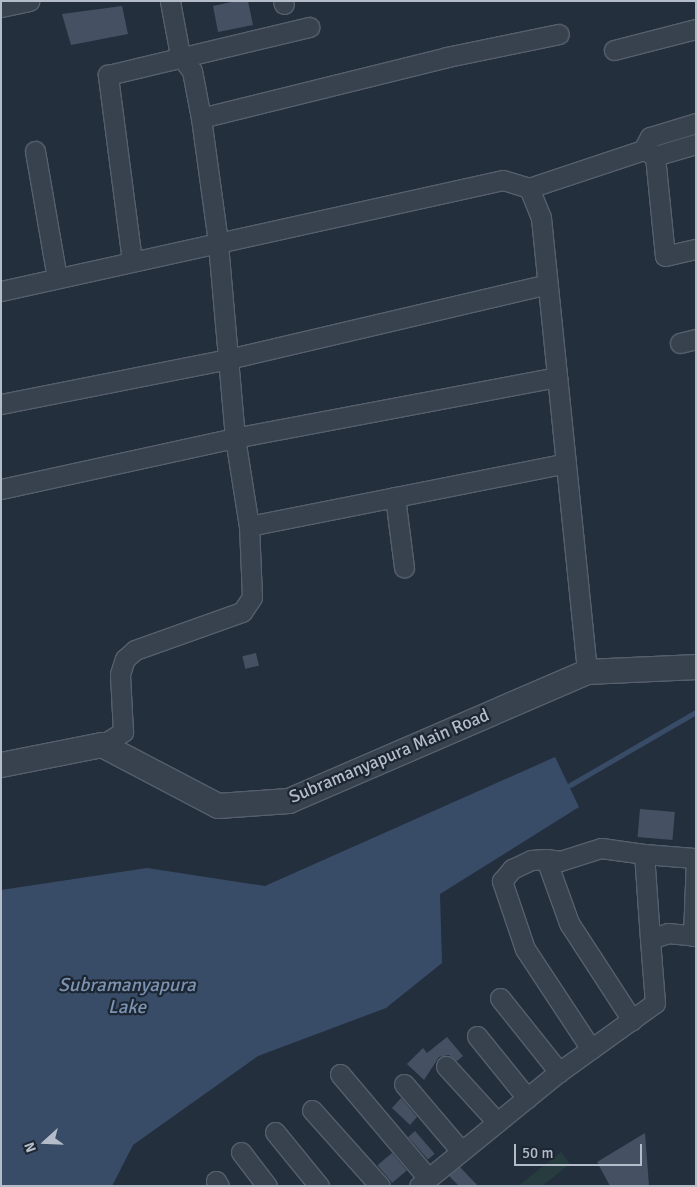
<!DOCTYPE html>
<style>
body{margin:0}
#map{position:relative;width:697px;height:1187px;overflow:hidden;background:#242f3e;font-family:Signika,sans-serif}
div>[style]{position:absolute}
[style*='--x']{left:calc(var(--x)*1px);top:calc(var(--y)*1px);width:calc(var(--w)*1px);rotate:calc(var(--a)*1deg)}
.green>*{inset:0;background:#263c3f}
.water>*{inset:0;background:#394c67}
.stream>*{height:5px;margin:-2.5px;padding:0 2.5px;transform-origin:2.5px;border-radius:2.5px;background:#394c67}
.building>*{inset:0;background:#455162;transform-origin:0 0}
.roads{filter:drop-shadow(1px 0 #565f6c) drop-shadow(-1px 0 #565f6c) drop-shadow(0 1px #565f6c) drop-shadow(0 -1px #565f6c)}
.minor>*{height:19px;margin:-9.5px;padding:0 9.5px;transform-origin:9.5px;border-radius:9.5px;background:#38414e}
.tertiary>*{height:24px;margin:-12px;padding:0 12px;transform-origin:12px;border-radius:12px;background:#38414e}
span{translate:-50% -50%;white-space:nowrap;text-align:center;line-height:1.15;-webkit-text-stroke:4.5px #1d2633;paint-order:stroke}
.street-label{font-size:18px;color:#b4bcc9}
.water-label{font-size:19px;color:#7c92b1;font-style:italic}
.frame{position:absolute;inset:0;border:2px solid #b4bcc9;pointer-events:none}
.north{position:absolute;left:20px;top:1117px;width:50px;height:50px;-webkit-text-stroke:4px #1d2633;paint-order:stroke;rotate:250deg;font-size:14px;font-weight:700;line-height:20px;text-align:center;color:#b4bcc9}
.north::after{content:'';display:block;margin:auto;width:18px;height:22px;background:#b4bcc9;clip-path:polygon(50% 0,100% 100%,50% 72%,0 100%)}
.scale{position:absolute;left:514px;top:1144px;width:128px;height:22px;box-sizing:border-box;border:2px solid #b4bcc9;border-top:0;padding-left:6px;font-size:15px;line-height:18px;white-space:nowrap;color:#b4bcc9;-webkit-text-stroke:4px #1d2633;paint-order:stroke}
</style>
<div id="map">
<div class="green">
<i style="clip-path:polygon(561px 1152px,570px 1164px,542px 1186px,518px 1186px)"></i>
</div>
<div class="water">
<i style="clip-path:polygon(555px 757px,579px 807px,440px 894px,442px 963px,386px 1008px,258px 1056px,133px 1145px,112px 1186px,1px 1186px,1px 890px,147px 868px,265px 886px)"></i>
</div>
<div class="stream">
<i style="--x:570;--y:785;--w:146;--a:-30.1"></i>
</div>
<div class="building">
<i style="clip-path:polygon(236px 1px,248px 1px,253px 25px,218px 32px,213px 6px)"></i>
<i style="clip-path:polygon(122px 6px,128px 34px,71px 45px,62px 14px)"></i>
<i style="left:256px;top:653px;width:13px;height:14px;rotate:77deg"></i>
<i style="left:640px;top:809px;width:35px;height:28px;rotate:5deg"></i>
<i style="clip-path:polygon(447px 1037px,463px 1056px,457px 1061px,449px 1055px,439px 1057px,424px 1080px,407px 1064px,423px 1048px,427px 1053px)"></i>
<i style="clip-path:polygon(401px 1098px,417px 1117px,410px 1125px,392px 1108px)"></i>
<i style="left:415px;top:1131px;width:30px;height:9px;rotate:49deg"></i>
<i style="clip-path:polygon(645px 1133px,649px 1186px,610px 1186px,597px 1162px)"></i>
<i style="left:392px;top:1153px;width:23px;height:19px;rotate:50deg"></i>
<i style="clip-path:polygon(460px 1167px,478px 1186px,459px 1186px,449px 1176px)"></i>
</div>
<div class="roads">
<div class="minor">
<i style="--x:283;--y:1;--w:3;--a:72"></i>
<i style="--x:1;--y:7;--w:29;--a:-12"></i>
<i style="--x:614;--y:50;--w:85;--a:-14.4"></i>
<i style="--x:201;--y:118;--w:253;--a:-13.9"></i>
<i style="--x:447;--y:57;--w:114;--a:-11.6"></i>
<i style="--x:644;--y:150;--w:13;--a:29"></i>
<i style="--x:655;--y:156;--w:43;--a:-16.3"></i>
<i style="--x:35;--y:151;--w:129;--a:80.2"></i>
<i style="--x:655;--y:156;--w:100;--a:84.3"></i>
<i style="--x:665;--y:256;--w:32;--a:-13"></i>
<i style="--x:529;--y:188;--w:120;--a:-18.4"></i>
<i style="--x:643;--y:150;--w:15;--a:-62"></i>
<i style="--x:650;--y:137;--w:48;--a:-16.9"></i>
<i style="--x:132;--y:261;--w:188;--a:-97.4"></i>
<i style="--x:108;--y:75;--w:207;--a:-13.4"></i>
<i style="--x:1;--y:291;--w:514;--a:-12.47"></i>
<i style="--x:503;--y:180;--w:27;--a:17"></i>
<i style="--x:529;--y:188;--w:32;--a:68"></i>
<i style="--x:541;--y:218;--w:456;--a:84.2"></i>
<i style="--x:680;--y:343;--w:16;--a:-14"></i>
<i style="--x:557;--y:377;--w:328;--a:169.3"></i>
<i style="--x:235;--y:438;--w:89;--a:81"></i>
<i style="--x:249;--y:526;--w:323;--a:-11.2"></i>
<i style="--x:1;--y:404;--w:231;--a:-11.2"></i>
<i style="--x:228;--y:359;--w:328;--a:-13.2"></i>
<i style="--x:1;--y:489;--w:239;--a:-12.3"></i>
<i style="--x:235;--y:438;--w:197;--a:-95"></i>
<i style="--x:218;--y:242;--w:125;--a:-97.8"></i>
<i style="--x:201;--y:118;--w:48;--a:-100.8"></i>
<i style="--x:192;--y:71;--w:20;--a:-127"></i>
<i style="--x:180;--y:55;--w:55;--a:-100.5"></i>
<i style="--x:395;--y:497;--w:71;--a:82.7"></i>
<i style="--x:102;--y:745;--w:25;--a:-32"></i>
<i style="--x:123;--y:732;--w:58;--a:-93"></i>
<i style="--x:120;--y:674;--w:16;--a:-72"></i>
<i style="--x:125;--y:659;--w:13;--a:-42"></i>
<i style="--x:135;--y:650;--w:114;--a:-19.6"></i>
<i style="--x:242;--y:612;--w:18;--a:-56"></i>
<i style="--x:252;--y:597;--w:71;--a:-92.4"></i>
<i style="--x:546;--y:859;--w:14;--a:8"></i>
<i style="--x:560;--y:861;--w:43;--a:-17.6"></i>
<i style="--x:601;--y:848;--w:43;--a:7.9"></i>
<i style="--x:693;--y:936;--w:78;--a:-87.8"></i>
<i style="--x:650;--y:939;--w:85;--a:-94"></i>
<i style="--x:644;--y:854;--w:50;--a:4.6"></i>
<i style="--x:500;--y:998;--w:95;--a:51.4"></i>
<i style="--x:477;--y:1036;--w:80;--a:51.1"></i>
<i style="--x:591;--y:1049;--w:120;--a:-123.4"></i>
<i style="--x:525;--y:949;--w:72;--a:-108.7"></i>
<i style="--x:502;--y:881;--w:16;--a:-50"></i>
<i style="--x:512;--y:869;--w:21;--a:-25"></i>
<i style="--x:531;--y:860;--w:15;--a:-4"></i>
<i style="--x:546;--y:859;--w:68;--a:70.2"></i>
<i style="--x:569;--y:923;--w:116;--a:57"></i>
<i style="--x:446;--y:1066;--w:76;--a:47.7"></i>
<i style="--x:340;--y:1074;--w:136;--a:49.8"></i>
<i style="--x:404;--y:1084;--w:88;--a:49.6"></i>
<i style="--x:312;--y:1110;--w:102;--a:48.2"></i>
<i style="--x:275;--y:1132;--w:70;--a:50.8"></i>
<i style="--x:241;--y:1152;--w:43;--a:52.6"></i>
<i style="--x:216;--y:1181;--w:6;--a:59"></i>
<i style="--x:419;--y:1186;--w:181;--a:-39.2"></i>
<i style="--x:559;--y:1072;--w:118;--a:-35.7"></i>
<i style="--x:655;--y:1003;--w:64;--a:-94.5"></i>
<i style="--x:650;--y:939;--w:19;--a:-18"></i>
<i style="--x:668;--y:933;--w:28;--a:6"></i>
</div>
<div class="tertiary">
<i style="--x:1;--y:765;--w:103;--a:-11.2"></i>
<i style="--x:102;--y:745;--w:131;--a:27.7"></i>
<i style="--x:218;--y:806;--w:71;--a:-4"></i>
<i style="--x:289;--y:801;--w:325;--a:-23.4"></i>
<i style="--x:587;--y:672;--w:109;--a:-2.6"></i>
</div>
</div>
<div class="street-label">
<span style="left:389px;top:756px;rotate:-23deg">Subramanyapura Main Road</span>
</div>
<div class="water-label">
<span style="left:127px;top:997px">Subramanyapura<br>Lake</span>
</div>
<div class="frame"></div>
<div class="north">N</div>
<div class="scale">50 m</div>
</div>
